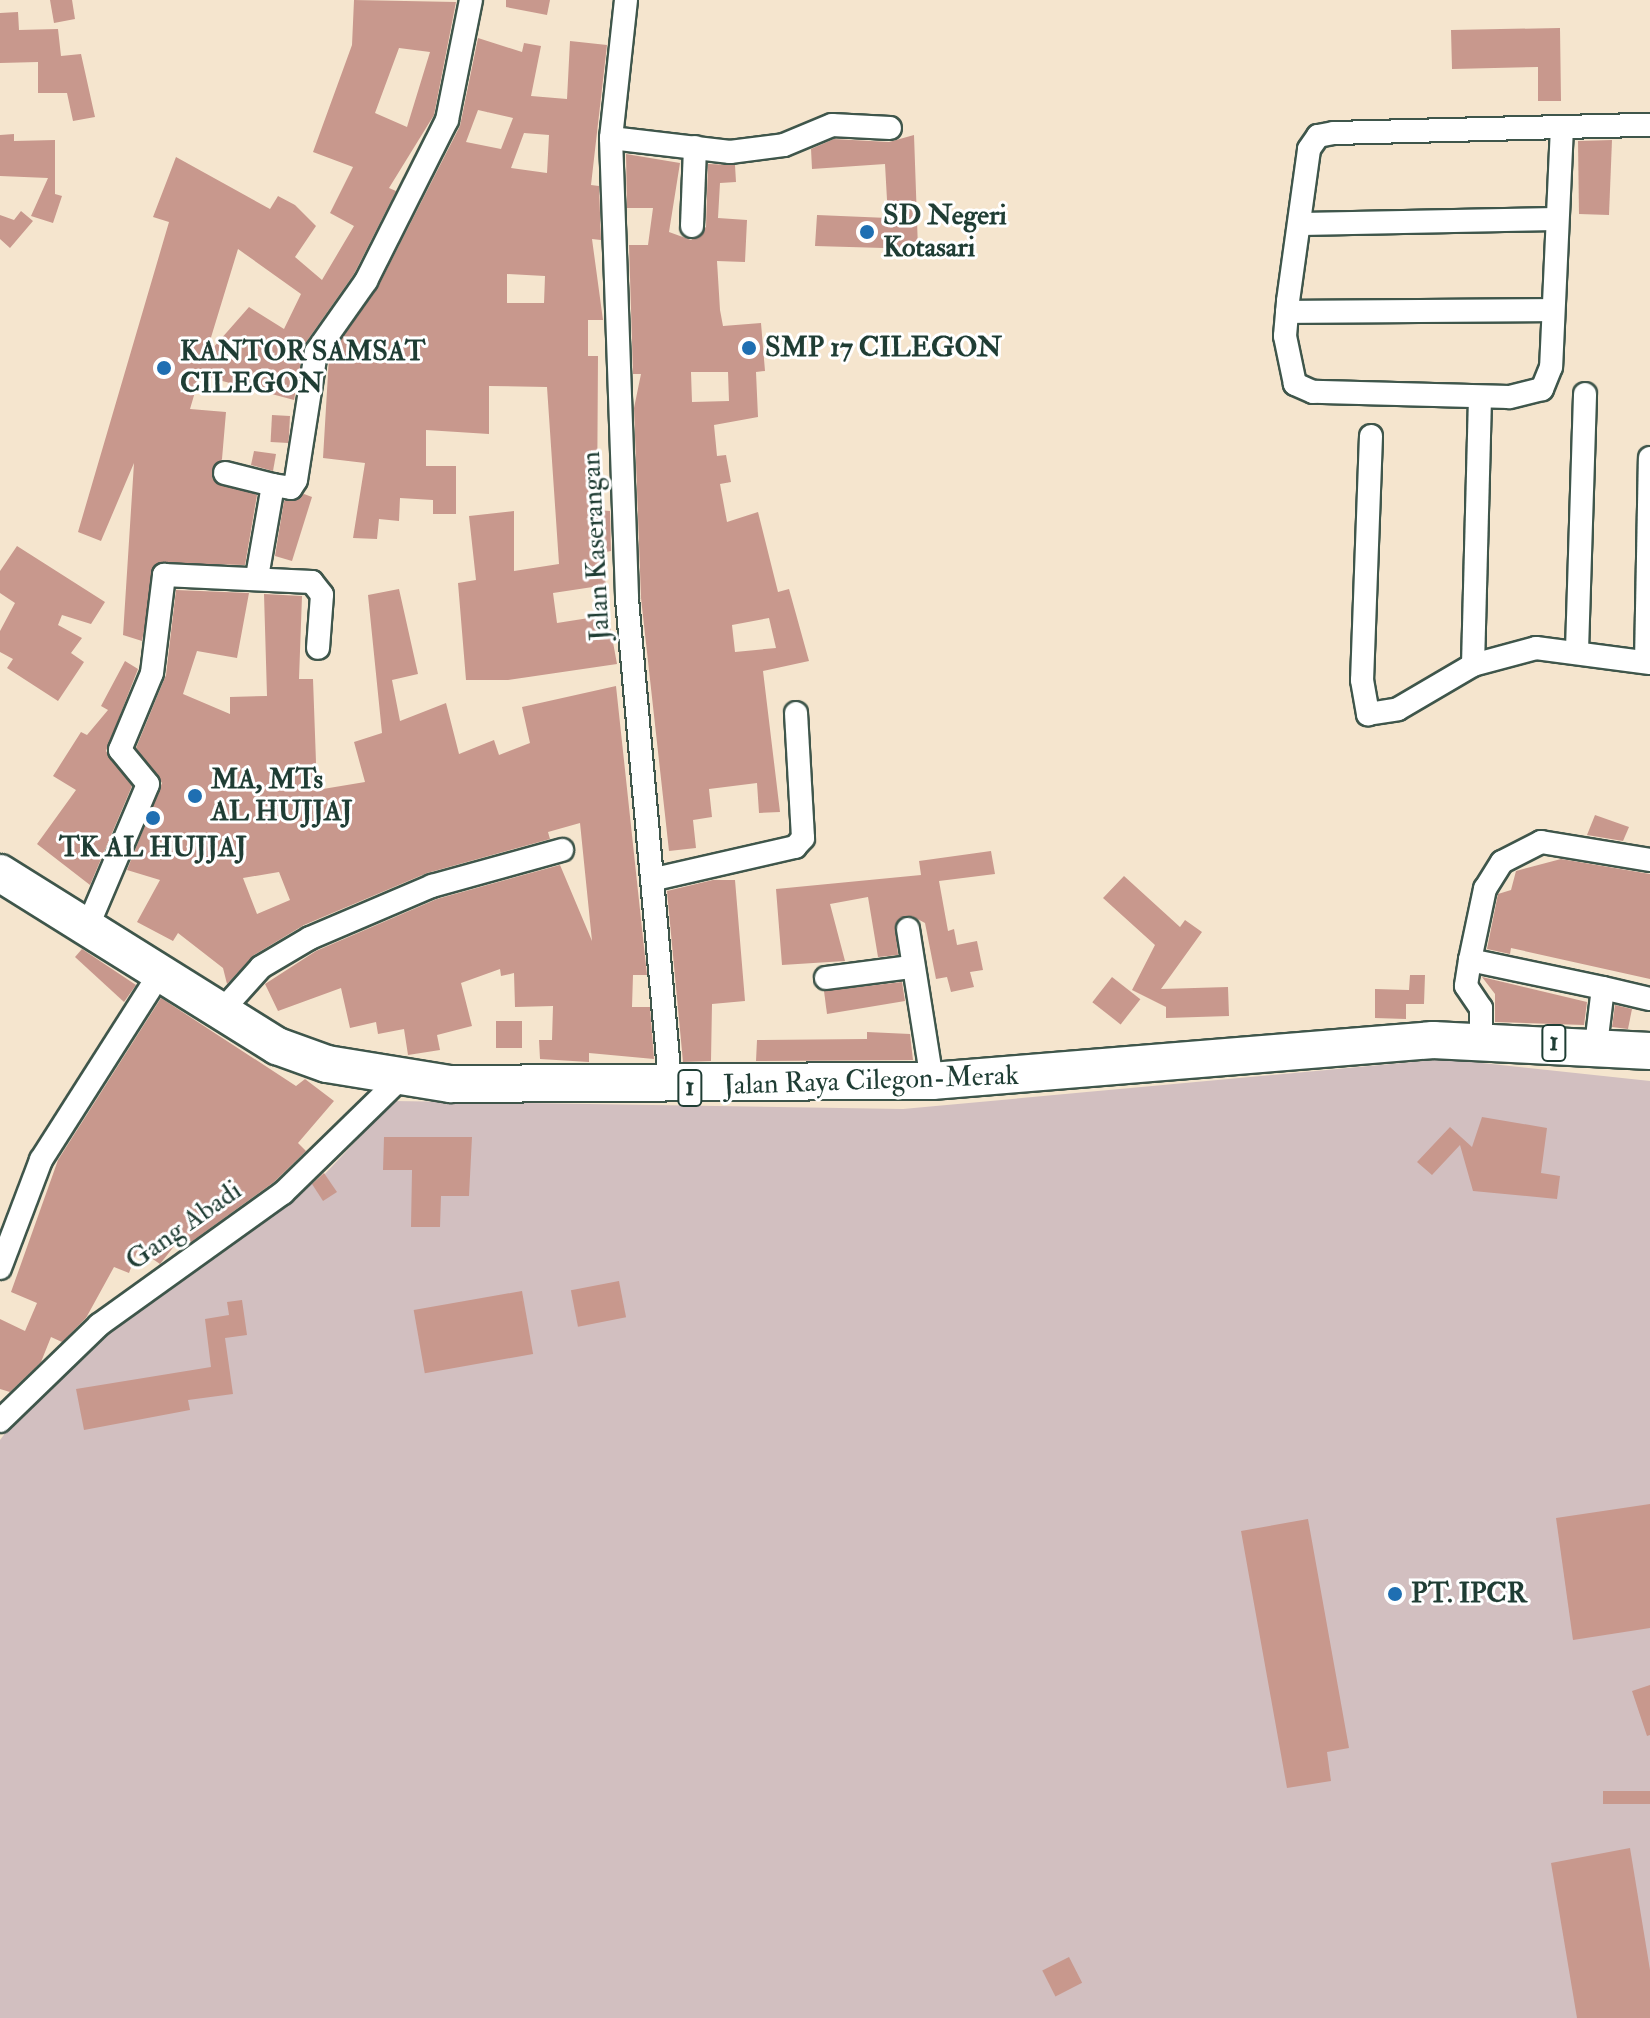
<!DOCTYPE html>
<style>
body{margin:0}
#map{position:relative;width:1650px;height:2018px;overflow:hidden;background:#f5e5ce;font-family:"IM FELL Double Pica",serif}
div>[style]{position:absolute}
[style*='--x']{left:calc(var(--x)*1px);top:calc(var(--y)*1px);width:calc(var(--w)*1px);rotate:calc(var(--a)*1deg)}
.industrial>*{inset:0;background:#d2bfc0}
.building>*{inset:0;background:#c8988d;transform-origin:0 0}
.roads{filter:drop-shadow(2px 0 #3f564b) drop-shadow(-2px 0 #3f564b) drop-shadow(0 2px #3f564b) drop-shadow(0 -2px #3f564b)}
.minor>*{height:22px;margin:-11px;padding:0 11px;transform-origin:11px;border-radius:11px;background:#fff}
.trunk>*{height:36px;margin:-18px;padding:0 18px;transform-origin:18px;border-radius:18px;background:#fff}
.dots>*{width:22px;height:22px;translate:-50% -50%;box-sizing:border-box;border:4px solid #fff;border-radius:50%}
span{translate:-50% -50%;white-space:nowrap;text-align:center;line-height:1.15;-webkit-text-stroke:6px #fff;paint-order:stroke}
.shield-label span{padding:2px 6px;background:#fff;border:2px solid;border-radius:6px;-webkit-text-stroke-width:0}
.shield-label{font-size:26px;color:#1f3d34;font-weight:700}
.poi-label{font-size:28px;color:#1f3d34;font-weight:700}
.left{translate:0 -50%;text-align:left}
.street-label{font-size:28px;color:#1f3d34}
</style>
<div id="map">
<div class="industrial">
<i style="clip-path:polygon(1445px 1059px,1650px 1081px,1650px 2018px,0 2018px,0 1440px,40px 1387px,142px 1297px,322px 1177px,394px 1101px,903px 1109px)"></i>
</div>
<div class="building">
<i style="clip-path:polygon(50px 0,72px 0,75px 19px,54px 23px)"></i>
<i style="clip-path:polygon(evenodd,354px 0,456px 2px,434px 115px,389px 188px,396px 191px,354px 274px,304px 345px,294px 400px,200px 375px,190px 409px,226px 412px,222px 459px,212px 478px,257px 495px,245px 565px,157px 563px,142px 641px,123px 635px,134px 463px,101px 541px,78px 532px,169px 222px,153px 217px,176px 157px,270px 209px,278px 196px,295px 205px,316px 226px,295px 257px,322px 280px,354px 226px,330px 213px,353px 167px,313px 152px,352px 45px,354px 0,399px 48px,430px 52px,407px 127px,375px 113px,399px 48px,354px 0,238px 249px,301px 294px,284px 329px,249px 307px,205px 357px,238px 249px)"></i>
<i style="clip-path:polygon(506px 0,550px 0,547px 15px,506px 7px)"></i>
<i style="clip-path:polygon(18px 12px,19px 30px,58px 29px,61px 56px,81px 54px,95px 117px,73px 121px,67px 93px,38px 93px,38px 62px,0 63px,0 13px)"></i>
<i style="clip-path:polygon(1560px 28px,1561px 101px,1538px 101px,1538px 67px,1452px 69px,1451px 30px)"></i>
<i style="clip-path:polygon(evenodd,478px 38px,522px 52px,524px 43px,541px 46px,531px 96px,567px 99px,570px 41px,607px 45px,591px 185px,599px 186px,601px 240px,592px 239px,603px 320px,588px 320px,588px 356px,598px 356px,597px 510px,610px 511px,611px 551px,601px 553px,606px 585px,553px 593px,557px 623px,608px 615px,617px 664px,508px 680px,466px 680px,458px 583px,476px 580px,469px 516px,514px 511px,514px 571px,559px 564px,547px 387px,489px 386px,489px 434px,426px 430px,426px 466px,456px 466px,456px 514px,433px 514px,433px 500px,400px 498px,399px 521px,379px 519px,377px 539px,353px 538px,365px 463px,323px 458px,329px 357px,378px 287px,460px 126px,478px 38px,478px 110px,513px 118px,501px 149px,466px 142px,478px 110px,478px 38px,524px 133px,549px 135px,547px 173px,511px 168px,524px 133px,478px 38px,507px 274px,545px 276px,544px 303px,507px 303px,507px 274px)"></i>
<i style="clip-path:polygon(14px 134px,14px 141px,55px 140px,55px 194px,62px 196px,53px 223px,31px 216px,48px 178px,0 176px,0 135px)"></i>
<i style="clip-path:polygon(914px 135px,918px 249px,815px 246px,817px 215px,888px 218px,885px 164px,812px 169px,811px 149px,834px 139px,889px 142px)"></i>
<i style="clip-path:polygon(1612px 140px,1609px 215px,1579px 214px,1578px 141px)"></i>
<i style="clip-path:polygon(evenodd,626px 154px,680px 163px,669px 232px,691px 240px,706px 227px,708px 164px,735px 165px,736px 182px,720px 183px,718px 218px,747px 220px,745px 262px,717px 261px,720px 310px,723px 326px,761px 323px,765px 371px,756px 372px,758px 417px,714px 425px,717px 456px,726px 455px,731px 482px,720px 484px,727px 522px,758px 512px,778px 592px,789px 589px,809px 661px,763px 671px,780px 812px,759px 813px,757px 783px,709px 789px,712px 817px,693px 820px,696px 848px,669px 851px,641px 598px,634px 408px,641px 374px,633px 374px,629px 245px,648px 245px,653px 208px,627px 208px,626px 154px,691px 372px,728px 372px,729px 401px,692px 402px,691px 372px,626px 154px,769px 618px,776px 648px,735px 652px,732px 625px,769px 618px)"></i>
<i style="clip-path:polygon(21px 211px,33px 221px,10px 248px,0 239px,0 215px,14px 220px)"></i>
<i style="left:272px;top:415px;width:18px;height:27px;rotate:3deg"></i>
<i style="clip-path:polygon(254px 451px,276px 454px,273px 471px,251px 465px)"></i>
<i style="clip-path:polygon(304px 494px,312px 497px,292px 561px,275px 556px,284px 501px)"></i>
<i style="clip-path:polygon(17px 546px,105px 602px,91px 624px,62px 615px,58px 625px,82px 638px,71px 653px,84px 662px,58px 701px,7px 668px,13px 659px,0 652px,0 631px,15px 603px,0 593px,0 571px)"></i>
<i style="clip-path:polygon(evenodd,399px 589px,418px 674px,392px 680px,400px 721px,446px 703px,459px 754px,494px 740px,499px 755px,530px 743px,522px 707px,616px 686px,647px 975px,633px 975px,632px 1007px,650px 1007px,654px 1059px,589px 1053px,589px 1062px,540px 1059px,539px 1040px,552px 1040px,553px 1006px,515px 1007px,514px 973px,501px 976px,500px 969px,461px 983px,472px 1026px,437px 1035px,440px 1050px,408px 1055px,404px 1029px,378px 1034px,376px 1022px,350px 1028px,341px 988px,278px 1011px,265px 984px,316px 951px,437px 899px,560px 865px,592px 941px,580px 823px,548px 832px,550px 839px,427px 873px,304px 925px,254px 955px,227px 984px,223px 968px,178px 933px,173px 941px,137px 922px,160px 880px,127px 870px,162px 783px,136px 748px,166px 675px,176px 590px,249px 593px,237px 658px,197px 651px,183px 694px,230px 714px,230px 697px,267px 696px,264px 594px,302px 596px,299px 679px,313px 679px,317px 790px,365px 782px,354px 742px,382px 733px,368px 595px,399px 589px,279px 872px,290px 900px,257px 914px,243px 878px,279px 872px)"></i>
<i style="clip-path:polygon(125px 661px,138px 669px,106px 751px,132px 786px,90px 885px,37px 844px,76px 790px,53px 776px,81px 732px,87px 735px,108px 710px,101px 706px)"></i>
<i style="clip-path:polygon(1595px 815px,1629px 827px,1623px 841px,1587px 835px)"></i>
<i style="clip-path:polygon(991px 851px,995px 874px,939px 881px,948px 931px,954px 929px,957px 945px,977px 941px,983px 970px,970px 972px,974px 987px,951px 992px,947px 977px,936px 979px,925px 923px,912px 916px,895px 925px,898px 955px,878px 957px,868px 897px,830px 904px,845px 961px,782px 965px,776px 889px,921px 875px,919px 861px)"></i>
<i style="clip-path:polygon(1561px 859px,1650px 874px,1650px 979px,1511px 948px,1510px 954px,1487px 949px,1498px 894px,1511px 890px,1516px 871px)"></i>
<i style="clip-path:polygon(1124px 876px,1180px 927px,1185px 920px,1202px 932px,1161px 989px,1228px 987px,1229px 1016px,1166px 1018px,1166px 1007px,1132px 990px,1155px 945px,1103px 898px)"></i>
<i style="clip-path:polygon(713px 880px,735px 880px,745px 1001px,712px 1004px,711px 1061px,683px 1062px,667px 891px)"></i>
<i style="clip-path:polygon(82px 949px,136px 985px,124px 1002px,75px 957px)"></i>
<i style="clip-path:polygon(1410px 975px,1425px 975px,1424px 1004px,1406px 1004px,1406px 1019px,1375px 1018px,1375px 989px,1409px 990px)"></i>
<i style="left:1112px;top:977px;width:36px;height:32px;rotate:38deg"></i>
<i style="clip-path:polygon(1482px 977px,1587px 1002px,1584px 1025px,1495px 1022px,1495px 994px)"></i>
<i style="clip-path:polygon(902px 982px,905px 1001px,827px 1014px,824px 991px)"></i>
<i style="clip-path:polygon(161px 998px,296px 1086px,305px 1079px,334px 1101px,298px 1143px,306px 1151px,274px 1182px,191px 1242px,183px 1235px,160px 1264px,138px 1249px,129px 1273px,114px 1267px,86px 1318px,62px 1342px,51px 1337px,41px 1362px,10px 1392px,0 1389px,0 1319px,25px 1331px,37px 1303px,11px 1292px,58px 1160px)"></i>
<i style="clip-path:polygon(1615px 1005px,1632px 1009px,1628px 1029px,1612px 1027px)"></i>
<i style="left:496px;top:1021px;width:26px;height:27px"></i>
<i style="clip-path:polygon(867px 1032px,910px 1034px,913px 1060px,756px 1061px,757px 1040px,867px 1039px)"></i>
<i style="clip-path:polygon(1482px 1117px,1547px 1128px,1541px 1173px,1560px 1176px,1557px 1199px,1473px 1191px,1460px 1145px,1432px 1175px,1417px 1162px,1450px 1127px,1472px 1147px)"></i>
<i style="clip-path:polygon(384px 1137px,472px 1137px,469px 1196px,441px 1196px,440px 1227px,411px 1227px,412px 1170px,383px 1170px)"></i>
<i style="clip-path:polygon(324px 1173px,337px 1192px,323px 1201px,312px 1184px)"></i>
<i style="left:619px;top:1281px;width:37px;height:49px;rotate:79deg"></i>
<i style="left:522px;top:1291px;width:64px;height:110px;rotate:80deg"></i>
<i style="clip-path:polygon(242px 1300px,247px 1335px,225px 1338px,233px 1394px,188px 1400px,190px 1410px,84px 1430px,76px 1389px,211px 1367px,205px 1319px,229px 1315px,227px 1302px)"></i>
<i style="clip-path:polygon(1650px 1504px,1650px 1628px,1573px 1640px,1556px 1518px)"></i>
<i style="clip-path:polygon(1308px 1519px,1349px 1748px,1327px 1752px,1331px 1781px,1287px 1788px,1241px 1531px)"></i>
<i style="clip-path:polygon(1650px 1685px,1650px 1735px,1647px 1736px,1632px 1691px)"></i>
<i style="left:1650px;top:1791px;width:13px;height:47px;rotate:90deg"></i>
<i style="clip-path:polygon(1630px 1848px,1650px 1970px,1650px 2018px,1577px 2018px,1551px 1863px)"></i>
<i style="left:1069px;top:1957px;width:29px;height:30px;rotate:63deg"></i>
</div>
<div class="roads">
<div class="minor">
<i style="--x:626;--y:0;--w:139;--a:96.2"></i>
<i style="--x:611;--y:138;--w:461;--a:88"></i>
<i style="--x:627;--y:599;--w:491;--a:84.9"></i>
<i style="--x:1562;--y:127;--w:240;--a:92.6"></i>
<i style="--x:1551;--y:367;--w:24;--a:112"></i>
<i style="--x:1542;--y:389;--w:34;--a:166"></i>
<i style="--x:1509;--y:397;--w:196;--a:-178.5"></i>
<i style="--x:1313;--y:392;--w:20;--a:-156"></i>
<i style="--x:1295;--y:384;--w:49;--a:-101.8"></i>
<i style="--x:1285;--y:336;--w:35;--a:-85"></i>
<i style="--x:1288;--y:301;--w:153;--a:-82.1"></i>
<i style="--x:1309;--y:149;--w:16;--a:-55"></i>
<i style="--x:1318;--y:136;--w:16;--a:-11"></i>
<i style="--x:1334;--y:133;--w:316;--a:-1.5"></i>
<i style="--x:611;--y:138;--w:120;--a:6.7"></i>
<i style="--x:730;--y:152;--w:54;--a:-7.4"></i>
<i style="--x:784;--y:145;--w:52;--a:-22.6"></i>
<i style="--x:832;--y:125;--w:58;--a:3"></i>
<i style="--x:1300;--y:224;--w:257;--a:-1.1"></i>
<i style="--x:692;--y:226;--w:79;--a:-87.8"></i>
<i style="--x:1287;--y:312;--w:265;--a:-0.4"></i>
<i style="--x:1371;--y:436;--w:244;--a:92.1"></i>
<i style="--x:1362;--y:680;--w:35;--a:80"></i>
<i style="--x:1368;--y:714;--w:30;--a:-9"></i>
<i style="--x:1398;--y:709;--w:87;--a:-30.4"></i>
<i style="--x:1473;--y:665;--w:65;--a:-15.1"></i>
<i style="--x:1536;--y:648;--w:115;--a:7.5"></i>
<i style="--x:225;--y:473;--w:49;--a:14"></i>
<i style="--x:257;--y:577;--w:93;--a:-80.1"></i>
<i style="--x:273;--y:485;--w:18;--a:9"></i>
<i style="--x:291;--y:488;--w:9;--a:-58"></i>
<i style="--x:296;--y:480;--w:130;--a:-81.1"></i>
<i style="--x:316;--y:352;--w:87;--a:-54.8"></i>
<i style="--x:366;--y:281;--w:180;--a:-63.3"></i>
<i style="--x:447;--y:120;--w:122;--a:-78.7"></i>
<i style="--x:1577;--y:650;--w:256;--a:-88.2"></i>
<i style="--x:1646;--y:662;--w:204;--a:-88.9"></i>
<i style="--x:1473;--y:665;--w:262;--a:-88.5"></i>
<i style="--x:655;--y:879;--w:144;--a:-12.9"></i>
<i style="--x:795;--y:847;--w:12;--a:-48"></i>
<i style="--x:803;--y:838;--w:125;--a:-93.2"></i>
<i style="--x:87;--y:928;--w:156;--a:-67"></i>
<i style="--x:148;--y:784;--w:44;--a:-129.5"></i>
<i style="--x:120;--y:750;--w:83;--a:-67.4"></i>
<i style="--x:152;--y:673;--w:99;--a:-83"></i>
<i style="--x:164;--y:575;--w:148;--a:2.7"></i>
<i style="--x:312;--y:582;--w:16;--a:52"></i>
<i style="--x:322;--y:595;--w:53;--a:94.3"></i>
<i style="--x:908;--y:929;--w:154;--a:81"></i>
<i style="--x:1470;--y:960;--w:26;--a:99"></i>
<i style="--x:1466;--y:986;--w:27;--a:56"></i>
<i style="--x:1481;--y:1008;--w:32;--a:90"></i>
<i style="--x:826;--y:978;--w:86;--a:-7.4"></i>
<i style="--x:1603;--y:988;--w:48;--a:13.2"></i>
<i style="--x:218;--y:1015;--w:64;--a:-48.1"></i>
<i style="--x:261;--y:967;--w:57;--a:-30.6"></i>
<i style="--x:310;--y:938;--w:133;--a:-23.1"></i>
<i style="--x:432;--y:886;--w:135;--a:-15.5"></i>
<i style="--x:1596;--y:1045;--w:57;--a:-83"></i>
<i style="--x:1603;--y:988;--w:136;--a:-168.1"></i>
<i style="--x:1470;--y:960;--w:73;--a:-78.1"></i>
<i style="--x:1485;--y:889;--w:32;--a:-58"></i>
<i style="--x:1502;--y:862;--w:44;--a:-27.1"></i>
<i style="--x:1541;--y:842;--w:110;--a:9.4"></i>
<i style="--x:0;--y:1268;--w:116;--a:-69.2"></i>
<i style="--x:41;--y:1160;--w:219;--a:-57.5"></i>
<i style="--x:0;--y:1421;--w:138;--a:-44.1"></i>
<i style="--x:99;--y:1325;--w:226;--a:-35.7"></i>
<i style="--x:283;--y:1193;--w:166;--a:-44.3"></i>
</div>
<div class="trunk">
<i style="--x:0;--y:873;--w:327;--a:32"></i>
<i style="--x:277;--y:1046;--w:53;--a:19.8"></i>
<i style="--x:327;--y:1064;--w:126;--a:9.2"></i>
<i style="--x:451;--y:1084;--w:481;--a:-0.4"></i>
<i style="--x:932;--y:1081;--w:503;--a:-4.68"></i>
<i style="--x:1433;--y:1040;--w:217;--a:2.9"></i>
</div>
</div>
<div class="dots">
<i style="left:867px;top:232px;background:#1f6fb2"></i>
<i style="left:749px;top:348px;background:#1f6fb2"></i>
<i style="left:164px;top:368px;background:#1f6fb2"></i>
<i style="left:195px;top:796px;background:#1f6fb2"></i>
<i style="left:153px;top:818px;background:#1f6fb2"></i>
<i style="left:1395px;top:1594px;background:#1f6fb2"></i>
</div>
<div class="shield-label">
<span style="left:1554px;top:1043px">1</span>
<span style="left:690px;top:1088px">1</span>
</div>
<div class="poi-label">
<span class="left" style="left:883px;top:232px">SD Negeri<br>Kotasari</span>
<span class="left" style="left:765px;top:348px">SMP 17 CILEGON</span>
<span class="left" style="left:180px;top:368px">KANTOR SAMSAT<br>CILEGON</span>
<span class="left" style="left:211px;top:796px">MA, MTs<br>AL HUJJAJ</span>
<span style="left:153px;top:848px">TK AL HUJJAJ</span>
<span class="left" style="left:1411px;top:1594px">PT. IPCR</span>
</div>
<div class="street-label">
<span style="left:596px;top:546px;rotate:-93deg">Jalan Kaserangan</span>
<span style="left:871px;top:1081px;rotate:-2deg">Jalan Raya Cilegon-Merak</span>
<span style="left:184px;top:1226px;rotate:-35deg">Gang Abadi</span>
</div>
</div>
